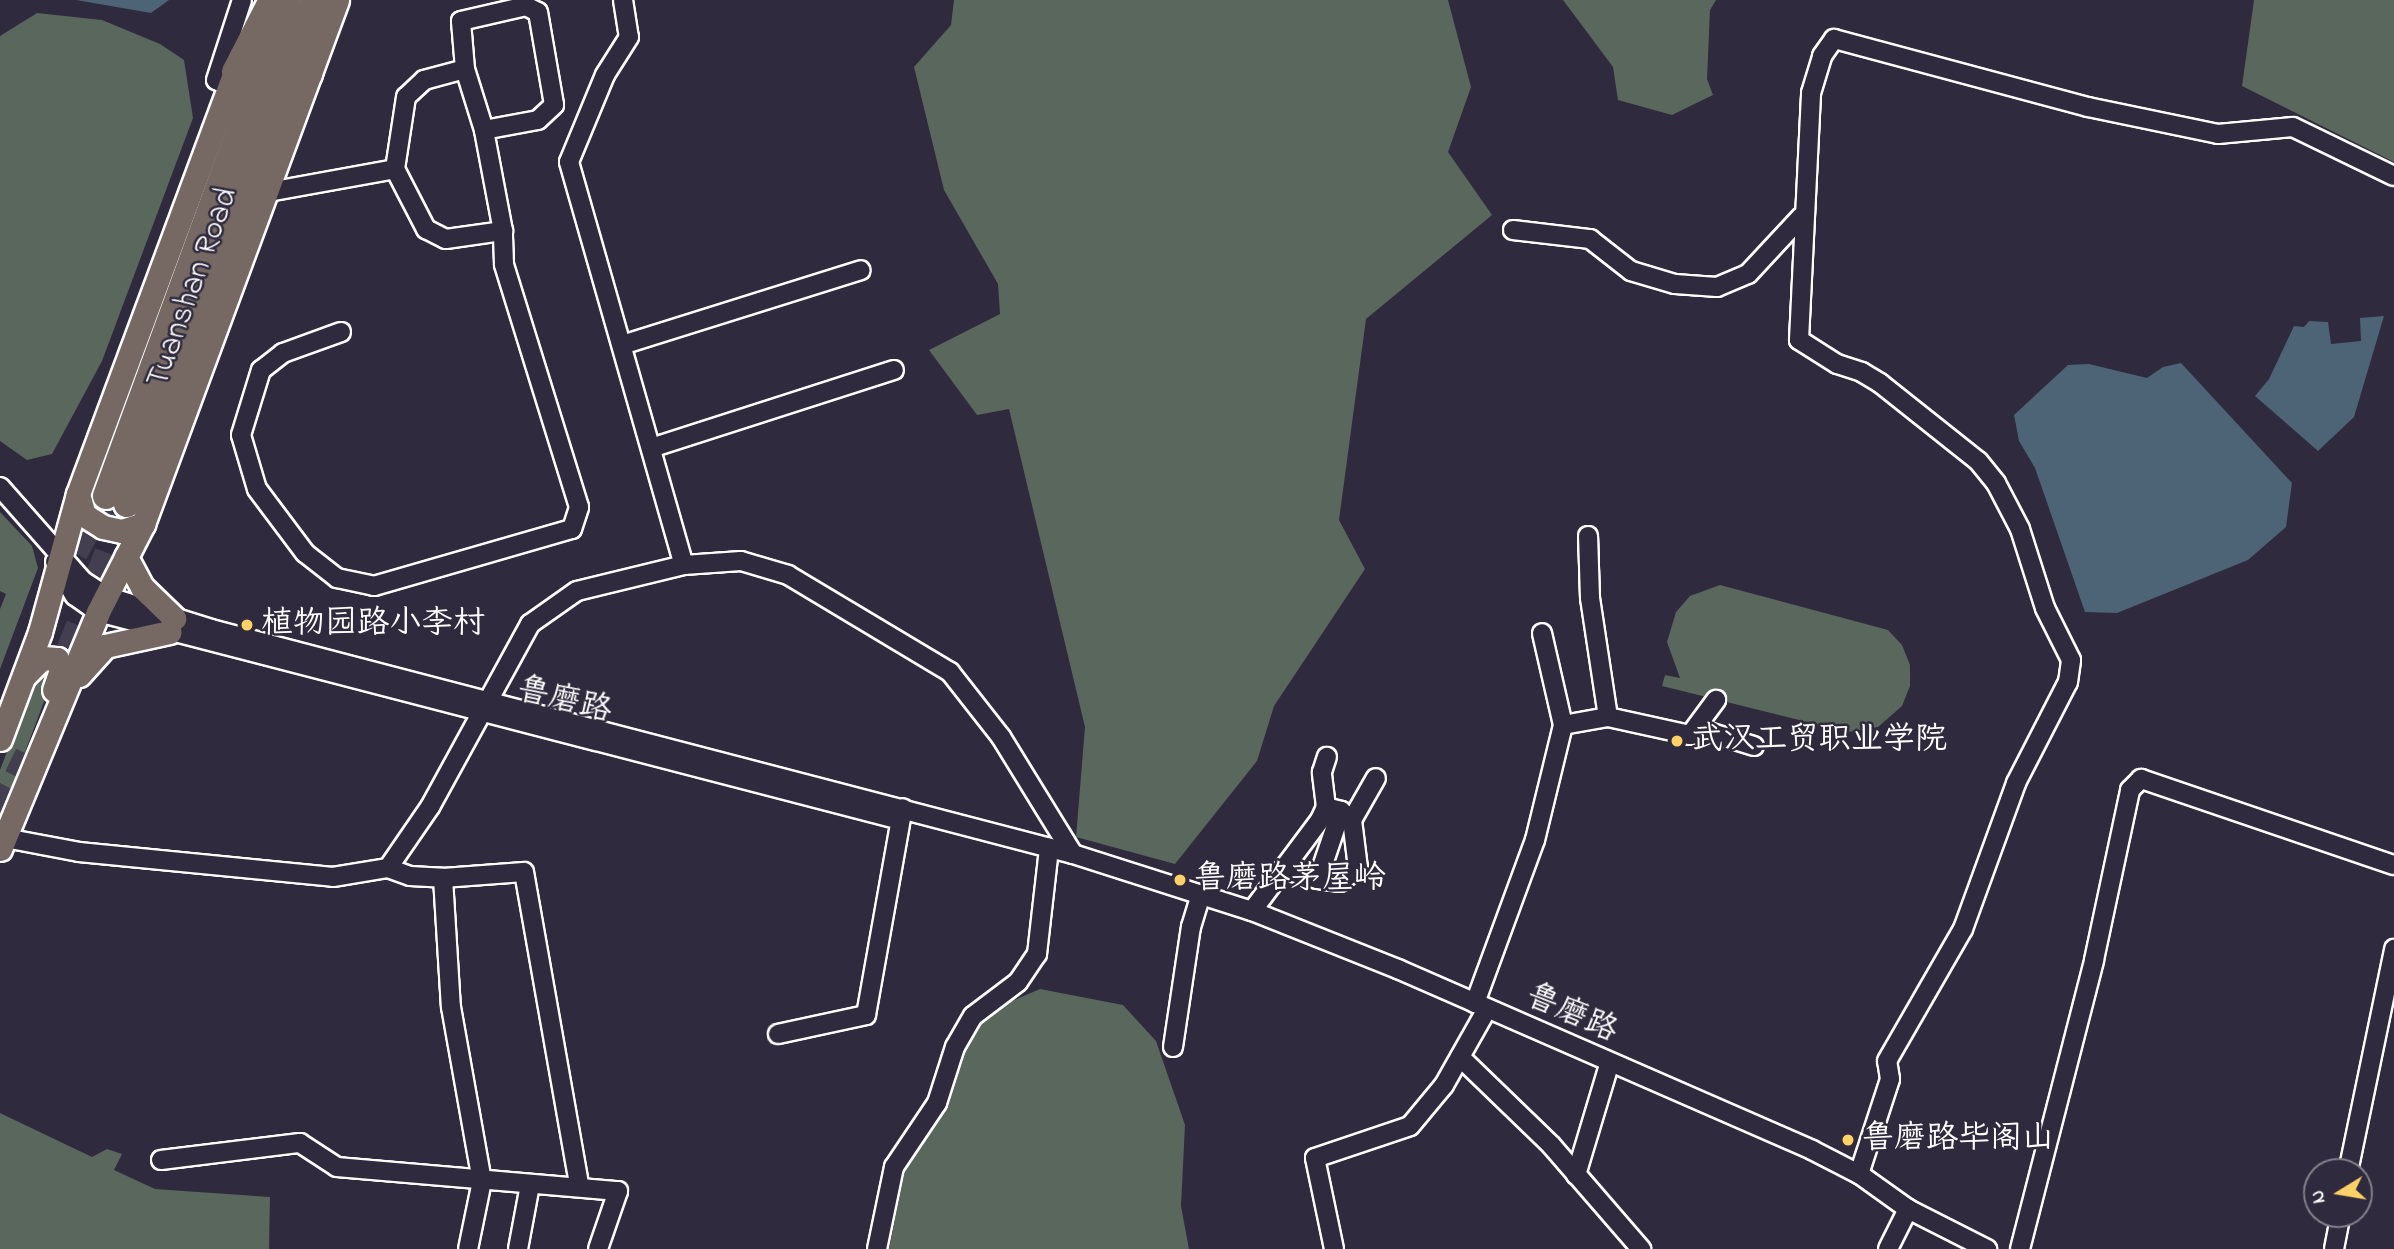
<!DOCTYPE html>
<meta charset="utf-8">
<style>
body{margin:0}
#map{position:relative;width:2394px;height:1249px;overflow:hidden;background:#2f2a3d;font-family:"Indie Flower","LXGW WenKai TC",sans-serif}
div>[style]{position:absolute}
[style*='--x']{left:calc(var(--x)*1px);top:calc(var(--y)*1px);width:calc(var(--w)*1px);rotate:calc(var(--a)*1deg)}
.green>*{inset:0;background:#5a675c}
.water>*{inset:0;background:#4c6475}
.highway-tunnel>*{height:26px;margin-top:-13px;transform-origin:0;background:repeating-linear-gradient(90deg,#443f50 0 26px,transparent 0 39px)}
.roads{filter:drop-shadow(2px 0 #fff) drop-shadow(-2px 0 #fff) drop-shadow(0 2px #fff) drop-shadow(0 -2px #fff)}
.minor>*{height:18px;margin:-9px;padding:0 9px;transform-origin:9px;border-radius:9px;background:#2f2a3d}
.major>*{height:23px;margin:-11.5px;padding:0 11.5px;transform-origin:11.5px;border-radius:11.5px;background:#766964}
.highway>*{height:26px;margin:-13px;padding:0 13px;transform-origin:13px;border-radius:13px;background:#766964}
.dots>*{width:19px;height:19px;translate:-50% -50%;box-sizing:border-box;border:4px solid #2f2a3d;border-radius:50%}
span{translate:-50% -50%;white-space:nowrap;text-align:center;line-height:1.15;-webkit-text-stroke:5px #2f2a3d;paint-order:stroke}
.street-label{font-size:32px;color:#fff}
.poi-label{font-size:32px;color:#fff}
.left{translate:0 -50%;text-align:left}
.north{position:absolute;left:2303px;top:1158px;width:70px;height:70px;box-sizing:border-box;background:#2f2a3d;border:2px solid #827f8b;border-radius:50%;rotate:259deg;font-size:19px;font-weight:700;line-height:28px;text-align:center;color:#fff}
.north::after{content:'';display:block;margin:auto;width:24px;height:32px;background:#ffd166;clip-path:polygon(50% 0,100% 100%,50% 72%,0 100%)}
</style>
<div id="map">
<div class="green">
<i style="clip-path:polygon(954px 0,1448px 0,1471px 87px,1448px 152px,1492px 215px,1366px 319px,1339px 520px,1365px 569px,1274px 706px,1257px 761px,1175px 864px,1076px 837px,1085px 727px,1009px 409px,977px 415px,929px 350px,1000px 314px,998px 284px,944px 190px,914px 67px,951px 25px)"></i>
<i style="clip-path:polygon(1563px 0,1716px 0,1710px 10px,1707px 79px,1713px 95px,1672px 115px,1618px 100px,1613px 67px)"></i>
<i style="clip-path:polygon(2254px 0,2394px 0,2394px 162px,2242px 86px)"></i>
<i style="clip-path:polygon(37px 13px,102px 20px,160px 44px,184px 60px,193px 118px,102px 361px,52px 454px,27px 460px,0 441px,0 36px)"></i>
<i style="clip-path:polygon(0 512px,32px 546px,38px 568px,0 669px,0 609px,6px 594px,0 591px)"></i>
<i style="clip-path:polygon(1720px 585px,1888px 630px,1902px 645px,1910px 665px,1910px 686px,1902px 706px,1878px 727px,1848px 732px,1662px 686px,1665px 675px,1680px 678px,1667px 642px,1676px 612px,1690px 596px)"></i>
<i style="clip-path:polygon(40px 666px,55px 672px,0 819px,0 770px)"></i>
<i style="clip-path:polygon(1040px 989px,1123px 1005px,1156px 1041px,1185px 1125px,1181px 1206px,1189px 1249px,889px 1249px,905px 1167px,967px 1039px,991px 1010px)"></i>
<i style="clip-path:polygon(0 1113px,92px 1157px,107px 1149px,122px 1154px,114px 1170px,155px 1189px,270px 1197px,269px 1249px,0 1249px)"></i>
</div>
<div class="water">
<i style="clip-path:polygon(76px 0,169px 0,151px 13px)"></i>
<i style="clip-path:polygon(2384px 316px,2354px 417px,2318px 451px,2255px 396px,2269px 379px,2294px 326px,2304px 327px,2309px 321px,2328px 322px,2331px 344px,2361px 341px,2360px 318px)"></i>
<i style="clip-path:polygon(2181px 363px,2292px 483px,2286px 527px,2248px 560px,2117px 613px,2085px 612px,2035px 468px,2019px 441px,2014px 415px,2068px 365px,2089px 364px,2147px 378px,2163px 367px)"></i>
</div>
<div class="highway-tunnel">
<i style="--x:56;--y:587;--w:104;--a:-61.2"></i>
<i style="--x:55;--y:686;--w:196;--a:-68.4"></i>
<i style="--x:0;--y:812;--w:64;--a:-64.2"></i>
</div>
<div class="roads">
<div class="minor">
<i style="--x:623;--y:0;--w:37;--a:81"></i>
<i style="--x:629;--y:37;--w:45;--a:122.3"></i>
<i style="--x:605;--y:75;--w:94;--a:112.5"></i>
<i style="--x:569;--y:162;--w:419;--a:74.1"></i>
<i style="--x:229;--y:86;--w:14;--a:-155"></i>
<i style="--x:216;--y:80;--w:84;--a:-72"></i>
<i style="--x:395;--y:169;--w:68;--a:62.7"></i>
<i style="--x:426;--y:229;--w:22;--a:27"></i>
<i style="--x:446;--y:239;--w:58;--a:-8"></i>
<i style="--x:503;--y:231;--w:103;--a:-100.7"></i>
<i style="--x:263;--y:193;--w:134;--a:-10.3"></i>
<i style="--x:395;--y:169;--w:73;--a:-81.3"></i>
<i style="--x:406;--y:97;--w:25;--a:-43"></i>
<i style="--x:424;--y:80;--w:42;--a:-15"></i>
<i style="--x:465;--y:69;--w:48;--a:-94.8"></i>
<i style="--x:461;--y:21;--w:67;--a:-13"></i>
<i style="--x:526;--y:6;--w:13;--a:27"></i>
<i style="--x:538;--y:12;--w:94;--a:80.2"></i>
<i style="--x:554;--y:105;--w:22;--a:137"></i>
<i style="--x:538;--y:120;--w:55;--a:169.5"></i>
<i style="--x:484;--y:130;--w:64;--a:-107.3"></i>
<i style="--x:1513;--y:230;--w:78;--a:6.7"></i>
<i style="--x:1590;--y:239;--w:52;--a:38"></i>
<i style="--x:1631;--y:271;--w:46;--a:16.5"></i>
<i style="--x:1675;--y:284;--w:42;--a:4.1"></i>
<i style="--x:1717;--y:287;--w:34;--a:-23"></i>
<i style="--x:1748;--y:274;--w:78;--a:-47.1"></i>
<i style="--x:341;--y:332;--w:62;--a:160.1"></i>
<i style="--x:283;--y:353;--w:28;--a:142"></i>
<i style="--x:261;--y:370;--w:68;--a:107.1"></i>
<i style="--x:241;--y:435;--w:56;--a:73.5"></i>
<i style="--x:257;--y:489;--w:80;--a:53.1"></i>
<i style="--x:305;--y:553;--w:41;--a:38"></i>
<i style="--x:337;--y:578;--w:38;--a:12"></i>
<i style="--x:374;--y:586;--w:206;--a:-16.1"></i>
<i style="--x:572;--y:529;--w:23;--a:-72"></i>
<i style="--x:579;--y:507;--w:254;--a:-107.2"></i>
<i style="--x:504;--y:264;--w:33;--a:-92"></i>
<i style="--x:622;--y:345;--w:250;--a:-17.4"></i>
<i style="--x:651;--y:448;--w:255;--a:-17.8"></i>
<i style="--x:0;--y:487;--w:125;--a:48.6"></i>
<i style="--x:83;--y:581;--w:27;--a:33"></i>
<i style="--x:106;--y:596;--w:110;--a:17.4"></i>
<i style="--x:211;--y:629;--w:891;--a:14.63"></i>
<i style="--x:1073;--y:854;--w:188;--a:17.7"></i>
<i style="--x:1252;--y:911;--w:157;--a:21.7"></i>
<i style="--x:1398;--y:969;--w:452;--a:23.6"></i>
<i style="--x:1812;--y:1150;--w:53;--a:27.1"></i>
<i style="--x:1859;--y:1174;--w:60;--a:35.5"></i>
<i style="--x:1908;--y:1209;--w:89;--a:26.9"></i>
<i style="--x:55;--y:562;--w:39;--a:60"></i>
<i style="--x:75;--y:596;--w:28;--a:35"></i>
<i style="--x:98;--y:612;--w:821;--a:14.53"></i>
<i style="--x:1608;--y:717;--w:84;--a:12.4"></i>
<i style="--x:1690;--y:735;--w:44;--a:-53.4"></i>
<i style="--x:1563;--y:725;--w:46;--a:-10.1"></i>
<i style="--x:1608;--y:717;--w:120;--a:-98.6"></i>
<i style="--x:1590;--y:598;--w:62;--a:-91.8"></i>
<i style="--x:1690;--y:735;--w:19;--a:-9"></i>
<i style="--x:1709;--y:732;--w:47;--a:17.3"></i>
<i style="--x:1352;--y:820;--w:48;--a:-60.3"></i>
<i style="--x:5;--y:838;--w:75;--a:10.7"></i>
<i style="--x:79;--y:852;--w:255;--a:5.6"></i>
<i style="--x:333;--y:877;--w:56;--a:-9.3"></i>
<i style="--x:388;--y:868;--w:74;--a:-55.5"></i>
<i style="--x:430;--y:807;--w:209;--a:-61.3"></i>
<i style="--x:530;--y:624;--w:57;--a:-35.1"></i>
<i style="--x:577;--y:591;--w:110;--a:-13.7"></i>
<i style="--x:684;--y:565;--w:57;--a:-4"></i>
<i style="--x:741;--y:561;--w:49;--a:16.6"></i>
<i style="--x:788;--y:575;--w:189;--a:30.9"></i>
<i style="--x:950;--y:672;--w:83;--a:51.9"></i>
<i style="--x:1001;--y:737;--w:137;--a:58.4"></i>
<i style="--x:388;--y:868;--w:23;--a:20"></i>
<i style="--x:410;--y:876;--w:33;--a:3"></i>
<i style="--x:443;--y:878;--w:81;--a:-4.2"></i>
<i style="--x:524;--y:872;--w:318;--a:80"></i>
<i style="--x:1286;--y:870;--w:33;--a:16"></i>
<i style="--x:1318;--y:879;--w:72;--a:-71.3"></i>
<i style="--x:1341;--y:811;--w:16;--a:-165"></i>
<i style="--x:443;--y:878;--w:129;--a:86.5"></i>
<i style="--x:451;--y:1007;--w:177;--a:79.9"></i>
<i style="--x:482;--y:1181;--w:69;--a:101.6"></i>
<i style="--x:1318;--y:879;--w:22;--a:8"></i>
<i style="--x:1340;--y:882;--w:23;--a:-38"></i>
<i style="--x:1358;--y:868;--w:48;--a:-97.1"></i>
<i style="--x:1352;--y:820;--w:14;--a:-141"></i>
<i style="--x:1252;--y:911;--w:114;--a:-53.2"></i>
<i style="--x:1320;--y:820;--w:14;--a:-65"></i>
<i style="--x:1326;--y:807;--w:35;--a:-97"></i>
<i style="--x:1322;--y:772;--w:16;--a:-72"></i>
<i style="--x:1475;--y:1003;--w:174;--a:-69.8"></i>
<i style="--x:1535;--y:840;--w:118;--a:-76.3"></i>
<i style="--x:1563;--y:725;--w:94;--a:-102.9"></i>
<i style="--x:778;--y:1034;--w:90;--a:-12.2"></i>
<i style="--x:866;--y:1015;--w:210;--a:-79.9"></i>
<i style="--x:1173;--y:1047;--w:121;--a:-81.5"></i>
<i style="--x:1191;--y:927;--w:34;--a:-73"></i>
<i style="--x:1460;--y:1057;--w:127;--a:44"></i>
<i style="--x:1551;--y:1145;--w:138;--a:49.1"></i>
<i style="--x:161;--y:1160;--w:140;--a:-7"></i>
<i style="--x:300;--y:1143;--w:44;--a:33"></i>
<i style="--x:337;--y:1167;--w:282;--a:4.9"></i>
<i style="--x:618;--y:1191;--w:61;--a:109"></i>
<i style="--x:2348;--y:1172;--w:228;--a:-78.3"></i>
<i style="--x:1859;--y:1174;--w:100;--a:-71.9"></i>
<i style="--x:1890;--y:1079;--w:18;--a:-99"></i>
<i style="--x:1887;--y:1061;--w:152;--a:-60.1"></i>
<i style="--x:1963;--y:929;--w:155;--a:-70"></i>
<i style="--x:2016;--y:783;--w:114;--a:-62.8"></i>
<i style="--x:2068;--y:682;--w:22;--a:-82"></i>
<i style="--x:2071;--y:660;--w:58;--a:-116.6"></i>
<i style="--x:2045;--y:608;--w:83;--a:-107.6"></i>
<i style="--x:2020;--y:529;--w:52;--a:-117.6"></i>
<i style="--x:1996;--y:483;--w:28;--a:-129"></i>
<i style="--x:1978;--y:461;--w:125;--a:-141.5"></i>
<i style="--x:1880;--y:383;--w:21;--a:-149"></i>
<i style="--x:1862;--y:372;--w:26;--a:-162"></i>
<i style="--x:1837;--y:364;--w:45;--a:-147.7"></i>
<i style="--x:1799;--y:340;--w:247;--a:-87.2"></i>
<i style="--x:1811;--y:93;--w:39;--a:-73"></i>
<i style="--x:1822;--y:56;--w:21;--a:-55"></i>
<i style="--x:1834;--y:39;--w:263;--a:15"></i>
<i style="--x:2088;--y:107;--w:133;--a:11.7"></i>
<i style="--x:2218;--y:134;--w:75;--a:-5.3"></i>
<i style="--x:2293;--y:127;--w:112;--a:25.9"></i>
<i style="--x:1576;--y:1175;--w:115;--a:-73.3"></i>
<i style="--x:518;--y:1249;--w:65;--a:-79.4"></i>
<i style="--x:877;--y:1249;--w:84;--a:-78.3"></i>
<i style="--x:894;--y:1167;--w:77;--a:-56.1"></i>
<i style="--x:937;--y:1103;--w:59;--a:-72.2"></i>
<i style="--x:955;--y:1047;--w:36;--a:-60"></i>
<i style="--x:973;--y:1016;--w:56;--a:-37.1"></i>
<i style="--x:1018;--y:982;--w:34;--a:-56"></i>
<i style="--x:1037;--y:954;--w:107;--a:-83.5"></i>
<i style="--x:1334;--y:1249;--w:93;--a:-101.8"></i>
<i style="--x:1315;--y:1158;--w:100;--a:-18.6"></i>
<i style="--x:1410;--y:1126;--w:53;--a:-50.3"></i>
<i style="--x:1444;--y:1085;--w:87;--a:-60.5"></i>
<i style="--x:1888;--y:1249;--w:45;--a:-63.4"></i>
<i style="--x:2020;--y:1249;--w:298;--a:-75.6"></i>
<i style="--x:2094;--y:960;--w:174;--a:-78"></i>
<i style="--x:2130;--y:790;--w:16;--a:-45"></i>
<i style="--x:2141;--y:779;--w:267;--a:18.8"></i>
<i style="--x:2334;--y:1249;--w:36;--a:-79"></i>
</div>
<div class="major">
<i style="--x:78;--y:494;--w:22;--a:74"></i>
<i style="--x:84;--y:515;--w:22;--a:32"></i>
<i style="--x:103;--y:527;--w:19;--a:12"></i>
<i style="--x:122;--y:531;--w:22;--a:-18"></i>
<i style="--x:126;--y:557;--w:34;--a:62"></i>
<i style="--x:142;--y:587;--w:45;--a:44.1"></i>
<i style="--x:79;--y:675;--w:39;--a:-48"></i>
<i style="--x:105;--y:646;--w:66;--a:-12.3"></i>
<i style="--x:24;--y:676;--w:25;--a:-45"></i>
<i style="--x:42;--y:658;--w:15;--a:4"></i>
<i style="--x:57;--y:659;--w:12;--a:70"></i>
<i style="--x:61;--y:670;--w:21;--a:109"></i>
<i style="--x:0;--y:739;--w:114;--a:-69.5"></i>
<i style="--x:40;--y:632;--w:143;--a:-74.6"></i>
<i style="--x:78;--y:494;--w:467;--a:-69.6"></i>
<i style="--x:0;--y:849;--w:256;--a:-67.5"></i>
<i style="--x:98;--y:612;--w:99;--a:-62.9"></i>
<i style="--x:143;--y:524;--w:559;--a:-69.68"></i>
</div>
<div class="highway">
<i style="--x:235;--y:72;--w:79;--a:-62.8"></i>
<i style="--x:309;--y:74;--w:58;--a:-76"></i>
<i style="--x:106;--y:496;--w:528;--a:-69.95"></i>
<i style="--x:127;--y:504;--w:538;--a:-69.64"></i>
</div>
</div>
<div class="dots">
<i style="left:247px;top:625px;background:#ffd166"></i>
<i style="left:1677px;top:741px;background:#ffd166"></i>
<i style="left:1180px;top:880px;background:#ffd166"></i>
<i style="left:1848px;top:1140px;background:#ffd166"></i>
</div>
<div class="street-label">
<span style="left:194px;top:288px;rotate:-70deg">Tuanshan Road</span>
<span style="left:564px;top:702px;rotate:14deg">鲁磨路</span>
<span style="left:1571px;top:1015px;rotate:24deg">鲁磨路</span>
</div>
<div class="poi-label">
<span class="left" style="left:261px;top:625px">植物园路小李村</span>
<span class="left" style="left:1691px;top:741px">武汉工贸职业学院</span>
<span class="left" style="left:1194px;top:880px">鲁磨路茅屋岭</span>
<span class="left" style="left:1862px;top:1140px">鲁磨路毕阁山</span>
</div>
<div class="north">N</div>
</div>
